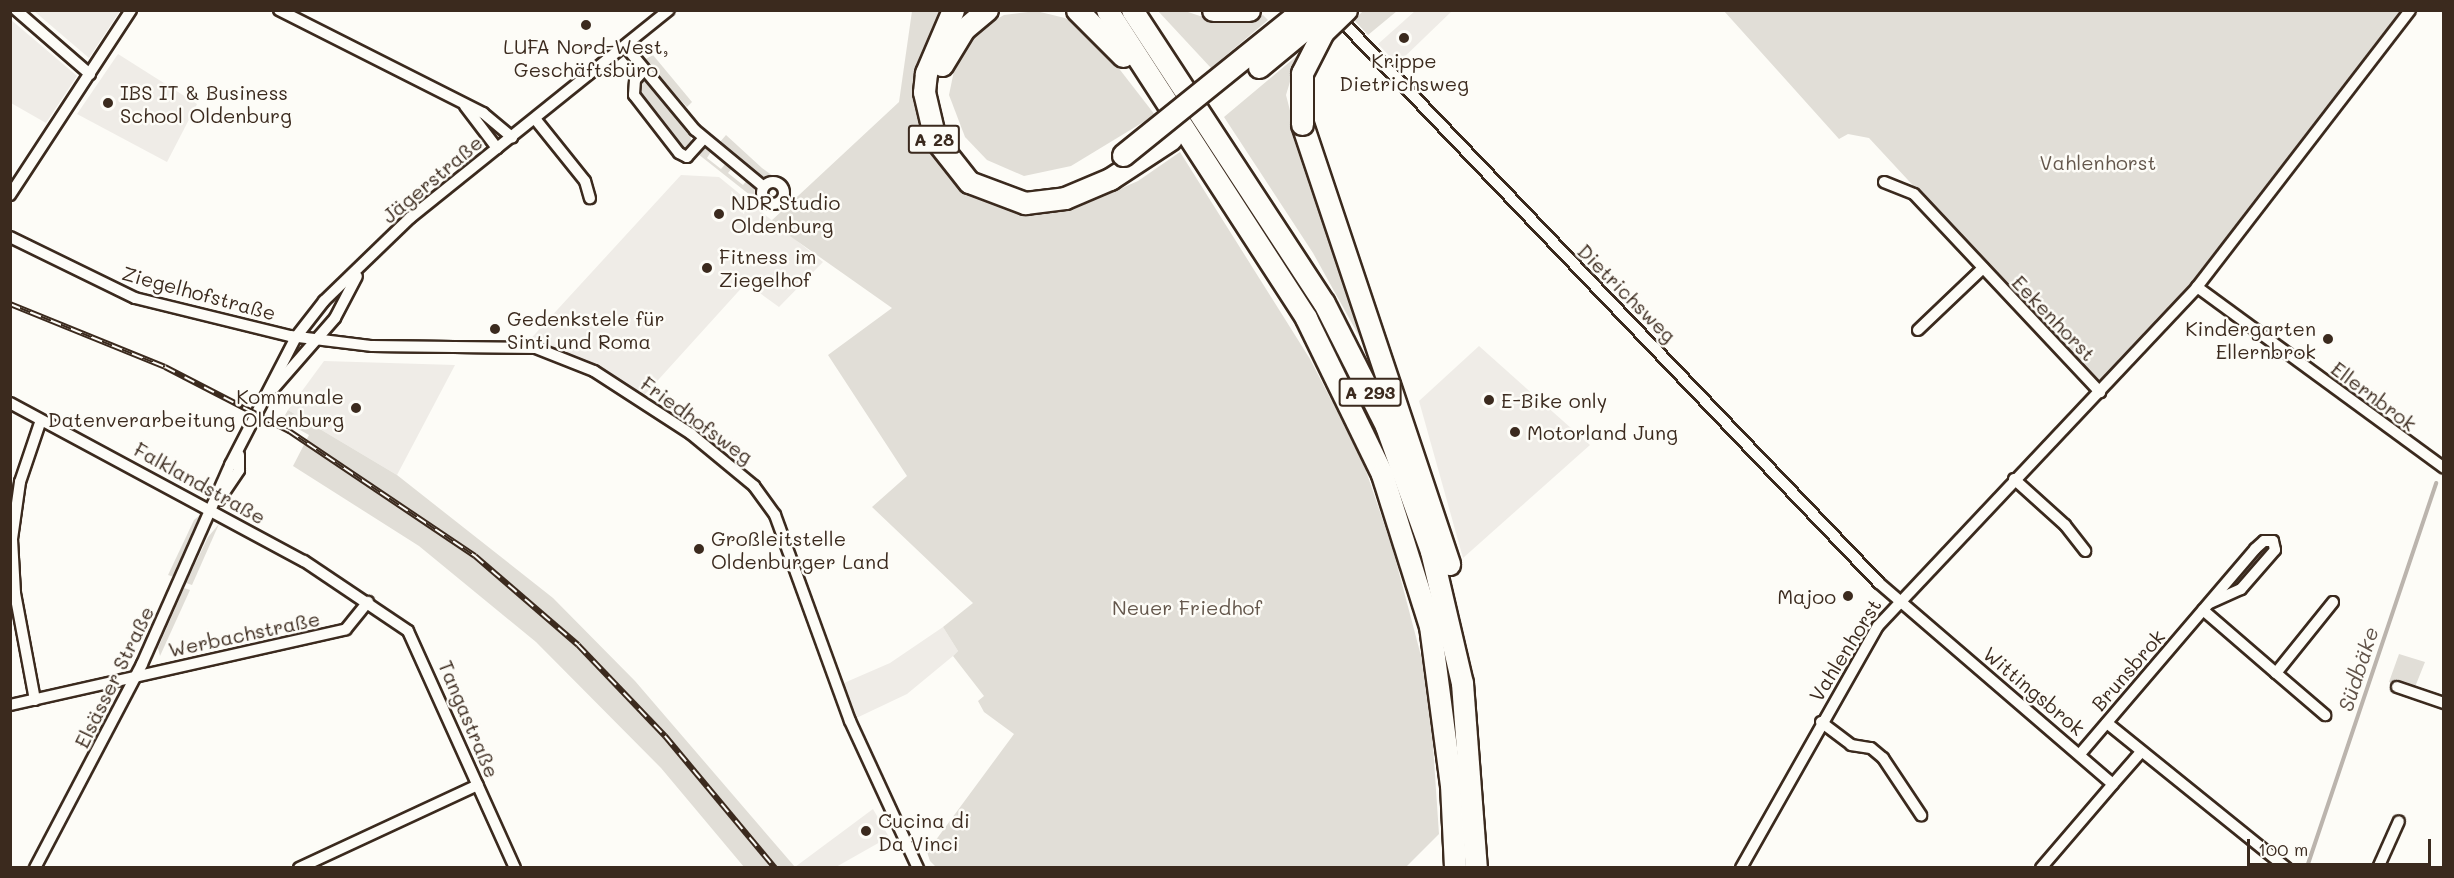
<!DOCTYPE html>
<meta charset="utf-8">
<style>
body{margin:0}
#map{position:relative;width:2454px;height:878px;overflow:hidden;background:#fdfcf7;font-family:Mali,sans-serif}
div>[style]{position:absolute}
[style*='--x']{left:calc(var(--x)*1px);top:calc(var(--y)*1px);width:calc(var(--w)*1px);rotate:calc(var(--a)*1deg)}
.built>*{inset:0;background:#efece7}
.green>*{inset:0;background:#e1ded7}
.stream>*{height:4px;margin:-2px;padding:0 2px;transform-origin:2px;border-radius:2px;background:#bbb4ad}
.roads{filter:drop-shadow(2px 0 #3b2a1e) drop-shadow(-2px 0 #3b2a1e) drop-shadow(0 2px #3b2a1e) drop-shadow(0 -2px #3b2a1e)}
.minor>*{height:10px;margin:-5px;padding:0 5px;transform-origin:5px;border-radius:5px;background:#fdfcf7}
.minor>.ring{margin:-5px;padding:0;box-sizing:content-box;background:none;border:10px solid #fdfcf7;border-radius:50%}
.motorway>*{height:21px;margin:-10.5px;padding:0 10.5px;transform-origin:10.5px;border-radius:10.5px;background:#fdfcf7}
.rail>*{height:6px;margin-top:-3px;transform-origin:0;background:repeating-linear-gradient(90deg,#fdfcf7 0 11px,#3b2a1e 0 22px);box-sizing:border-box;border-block:2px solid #3b2a1e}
.bridges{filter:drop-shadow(2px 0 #3b2a1e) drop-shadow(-2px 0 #3b2a1e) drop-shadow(0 2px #3b2a1e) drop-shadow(0 -2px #3b2a1e)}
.motorway-bridge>*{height:21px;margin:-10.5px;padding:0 10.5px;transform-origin:10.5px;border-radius:10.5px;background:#fdfcf7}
.dots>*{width:16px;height:16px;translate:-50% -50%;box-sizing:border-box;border:3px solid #fdfcf7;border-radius:50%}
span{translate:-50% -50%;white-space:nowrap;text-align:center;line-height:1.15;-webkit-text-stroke:5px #fdfcf7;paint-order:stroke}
.shield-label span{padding:2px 4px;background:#fdfcf7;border:2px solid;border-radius:4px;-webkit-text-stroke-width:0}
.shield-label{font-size:18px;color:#3b2a1e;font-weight:700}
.poi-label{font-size:20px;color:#3b2a1e}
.left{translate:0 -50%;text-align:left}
.right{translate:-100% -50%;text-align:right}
.park-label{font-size:20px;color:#64574c}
.street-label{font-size:20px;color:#3b2a1e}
.water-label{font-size:21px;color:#615349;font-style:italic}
.frame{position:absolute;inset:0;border:12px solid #3b2a1e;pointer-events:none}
.scale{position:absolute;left:2247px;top:839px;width:184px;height:27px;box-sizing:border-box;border:3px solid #3b2a1e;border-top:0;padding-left:8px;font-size:18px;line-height:21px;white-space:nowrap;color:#3b2a1e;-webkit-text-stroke:4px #fdfcf7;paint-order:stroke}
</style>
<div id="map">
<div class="built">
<i style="clip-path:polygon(34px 11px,120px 11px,89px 58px)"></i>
<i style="clip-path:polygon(1415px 11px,1452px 11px,1397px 64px,1378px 44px)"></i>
<i style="clip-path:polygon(10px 19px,77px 76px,46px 123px,11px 103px)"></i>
<i style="clip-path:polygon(118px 54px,197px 104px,167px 162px,77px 114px)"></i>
<i style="clip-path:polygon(681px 175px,719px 177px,823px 262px,779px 307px,746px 283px,640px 400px,594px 371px,524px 346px)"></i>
<i style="clip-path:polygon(1479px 346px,1590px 445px,1463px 558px,1419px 401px)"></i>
<i style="clip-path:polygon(324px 361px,455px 365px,397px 475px,288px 410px)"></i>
<i style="clip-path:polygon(943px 627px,958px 651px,953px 656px,907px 694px,850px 721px,837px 686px,890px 663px)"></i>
<i style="clip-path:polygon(873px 809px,889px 837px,836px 867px,795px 867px)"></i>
</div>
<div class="green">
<i style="clip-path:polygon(912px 11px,940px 11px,917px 65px,915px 107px,928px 150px,957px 186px,1015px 213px,1074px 209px,1138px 181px,1180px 152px,1310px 359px,1363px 462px,1393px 550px,1429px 686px,1439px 834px,1406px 867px,936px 867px,930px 861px,927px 852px,1014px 734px,984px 712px,978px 701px,984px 696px,953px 656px,958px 651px,943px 627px,973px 603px,872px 507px,907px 476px,828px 355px,892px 308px,770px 222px,899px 102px)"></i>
<i style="clip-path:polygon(1036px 11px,1065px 18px,1093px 35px,1155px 115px,1071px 166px,1024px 176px,987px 160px,965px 137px,949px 95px,956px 61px,976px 31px,1004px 15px)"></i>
<i style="clip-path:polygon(1158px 11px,1185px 11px,1221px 23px,1263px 15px,1268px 20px,1211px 68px)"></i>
<i style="clip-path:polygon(1363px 11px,1363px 10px,1397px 11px,1368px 35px,1354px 20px)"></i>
<i style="clip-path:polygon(1724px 11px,2400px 11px,2193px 288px,2099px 386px,1869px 138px,1848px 134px,1839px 139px)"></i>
<i style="clip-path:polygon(653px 55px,692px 102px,687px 107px,644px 60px)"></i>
<i style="clip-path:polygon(1298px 55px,1286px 95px,1309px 185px,1379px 372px,1313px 253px,1224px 117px)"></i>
<i style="clip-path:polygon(644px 77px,687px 127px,693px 145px,684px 153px,636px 87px)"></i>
<i style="clip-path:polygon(726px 135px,762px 168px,773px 176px,758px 177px,720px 142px)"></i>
<i style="clip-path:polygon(706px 145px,712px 150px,707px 158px,721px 169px,727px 162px,733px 167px,728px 173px,743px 185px,748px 179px,754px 185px,755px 199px,698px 154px)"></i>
<i style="clip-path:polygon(288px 410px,397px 475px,553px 598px,635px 681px,795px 867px,744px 867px,661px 768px,536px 642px,419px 546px,293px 466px,309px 435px,282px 420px)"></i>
<i style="clip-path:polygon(200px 515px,174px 577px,168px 575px,194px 520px)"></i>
<i style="clip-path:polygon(219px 524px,192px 585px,186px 583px,208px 537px)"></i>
<i style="clip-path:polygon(184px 588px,190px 590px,160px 656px,158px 648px)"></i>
<i style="clip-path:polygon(2399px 654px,2425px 662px,2415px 687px,2389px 682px)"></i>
</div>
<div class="stream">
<i style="--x:2308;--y:864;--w:402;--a:-71.4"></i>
</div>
<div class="roads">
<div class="minor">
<i style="--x:16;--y:10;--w:98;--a:40.9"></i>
<i style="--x:279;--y:10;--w:229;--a:26.8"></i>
<i style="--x:483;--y:113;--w:38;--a:40"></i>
<i style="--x:1336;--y:15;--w:786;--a:46.29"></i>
<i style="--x:1879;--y:583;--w:308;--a:40.7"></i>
<i style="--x:2113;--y:784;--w:43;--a:-48.8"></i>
<i style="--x:626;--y:47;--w:108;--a:50.3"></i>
<i style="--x:695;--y:130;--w:89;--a:39.6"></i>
<i style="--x:644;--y:70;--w:13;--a:132"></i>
<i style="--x:635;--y:80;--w:15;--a:94"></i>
<i style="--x:634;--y:95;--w:73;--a:52.2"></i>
<i style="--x:679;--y:153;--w:9;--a:27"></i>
<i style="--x:687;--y:157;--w:25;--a:-48"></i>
<i style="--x:465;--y:106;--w:53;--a:52.7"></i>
<i style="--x:536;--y:120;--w:78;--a:51.2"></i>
<i style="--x:585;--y:181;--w:18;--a:74"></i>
<i style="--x:1884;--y:182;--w:32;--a:22"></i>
<i style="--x:1914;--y:194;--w:272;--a:46.8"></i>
<i class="ring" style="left:762px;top:182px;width:12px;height:12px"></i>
<i style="--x:10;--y:195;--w:221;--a:-56.8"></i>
<i style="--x:10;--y:237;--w:139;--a:26"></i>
<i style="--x:135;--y:298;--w:160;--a:13.8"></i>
<i style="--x:290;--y:336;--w:83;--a:7"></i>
<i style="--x:372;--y:346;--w:164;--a:0.7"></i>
<i style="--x:536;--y:348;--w:62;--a:21.6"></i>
<i style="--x:594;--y:371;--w:116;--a:33"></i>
<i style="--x:691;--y:434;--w:82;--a:39.5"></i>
<i style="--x:754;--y:486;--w:36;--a:54"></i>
<i style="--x:775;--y:515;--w:219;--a:70"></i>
<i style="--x:850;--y:721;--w:162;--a:65.2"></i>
<i style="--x:2197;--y:287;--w:306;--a:36.2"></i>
<i style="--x:1918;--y:330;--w:90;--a:-43.6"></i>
<i style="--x:274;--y:388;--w:93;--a:-48.9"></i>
<i style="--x:335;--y:318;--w:47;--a:-62.4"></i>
<i style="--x:10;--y:403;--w:334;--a:28.3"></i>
<i style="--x:304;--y:561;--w:125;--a:33.9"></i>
<i style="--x:408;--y:631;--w:260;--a:65.7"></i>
<i style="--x:2014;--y:479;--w:69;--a:42"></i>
<i style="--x:2065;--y:525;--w:33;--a:52"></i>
<i style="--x:219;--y:500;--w:36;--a:-56"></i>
<i style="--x:239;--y:470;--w:15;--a:-90"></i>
<i style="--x:2203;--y:610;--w:96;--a:40.8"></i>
<i style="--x:2276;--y:673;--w:91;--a:-51.2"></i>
<i style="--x:2276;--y:673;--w:65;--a:40.6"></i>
<i style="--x:2397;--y:687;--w:50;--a:18.8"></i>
<i style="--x:35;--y:700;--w:109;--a:-100.6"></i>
<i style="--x:15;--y:593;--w:54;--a:-93.2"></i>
<i style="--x:12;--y:539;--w:58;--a:-82"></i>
<i style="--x:20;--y:482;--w:65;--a:-71.3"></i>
<i style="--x:10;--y:705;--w:344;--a:-12.7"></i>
<i style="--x:346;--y:629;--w:35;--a:-51"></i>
<i style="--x:1821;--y:722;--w:38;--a:37"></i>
<i style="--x:1851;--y:745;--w:20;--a:9"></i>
<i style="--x:1871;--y:748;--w:16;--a:40"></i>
<i style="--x:1883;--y:758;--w:69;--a:56.3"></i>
<i style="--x:2107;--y:723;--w:231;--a:38.9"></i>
<i style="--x:2080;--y:754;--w:270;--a:-49.5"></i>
<i style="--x:2255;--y:549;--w:12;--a:-42"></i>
<i style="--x:2264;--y:541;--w:9;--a:0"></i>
<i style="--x:2273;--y:541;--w:9;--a:77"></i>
<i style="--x:2275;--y:550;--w:52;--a:131.1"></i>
<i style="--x:2241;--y:589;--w:34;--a:156"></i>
<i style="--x:35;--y:868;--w:230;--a:-62.3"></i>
<i style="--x:142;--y:664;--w:218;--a:-66.1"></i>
<i style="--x:230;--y:465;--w:144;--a:-62.7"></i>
<i style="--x:296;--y:337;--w:46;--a:-52.1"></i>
<i style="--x:324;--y:301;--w:120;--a:-44"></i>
<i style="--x:410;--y:218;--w:332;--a:-38.8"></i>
<i style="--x:299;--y:868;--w:197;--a:-24.9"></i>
<i style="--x:1741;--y:868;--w:278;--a:-60.5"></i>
<i style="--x:1878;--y:626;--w:465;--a:-46.7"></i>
<i style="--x:2197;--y:287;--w:349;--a:-52.4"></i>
<i style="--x:2041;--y:868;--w:111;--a:-49.4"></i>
<i style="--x:2378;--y:868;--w:51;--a:-65.9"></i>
</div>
<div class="motorway">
<i style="--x:953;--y:10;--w:69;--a:113.2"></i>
<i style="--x:926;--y:73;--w:19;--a:96"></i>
<i style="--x:924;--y:92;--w:48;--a:76.8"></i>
<i style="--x:935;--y:139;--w:55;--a:51.7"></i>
<i style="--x:969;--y:182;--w:60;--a:20.6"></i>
<i style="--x:1025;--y:203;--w:40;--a:-7.1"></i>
<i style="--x:1065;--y:198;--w:49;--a:-22.9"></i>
<i style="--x:1110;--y:179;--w:73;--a:-33.3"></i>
<i style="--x:1077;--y:10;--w:65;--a:45"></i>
<i style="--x:1107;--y:10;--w:367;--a:57.1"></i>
<i style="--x:1306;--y:318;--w:174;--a:64"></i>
<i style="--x:1382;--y:474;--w:159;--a:72.5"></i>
<i style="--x:1430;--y:626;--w:160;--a:82.5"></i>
<i style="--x:1451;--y:785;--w:83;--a:87.2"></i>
<i style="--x:1132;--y:10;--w:350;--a:56.8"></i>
<i style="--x:1324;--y:303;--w:138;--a:63.2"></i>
<i style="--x:1386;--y:426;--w:133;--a:70.2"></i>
<i style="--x:1431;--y:551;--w:136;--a:76.8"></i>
<i style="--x:1462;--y:683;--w:186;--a:85.7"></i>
<i style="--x:1213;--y:10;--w:36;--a:0"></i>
<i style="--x:942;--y:65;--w:42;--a:-58.6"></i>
<i style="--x:964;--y:29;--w:30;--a:-40"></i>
<i style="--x:1302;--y:124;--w:464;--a:71.5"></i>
</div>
</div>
<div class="rail">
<i style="--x:10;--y:304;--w:167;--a:22.1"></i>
<i style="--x:165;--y:367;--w:140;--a:27.3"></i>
<i style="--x:289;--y:431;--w:224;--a:33.9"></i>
<i style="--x:475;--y:556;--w:136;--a:40.8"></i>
<i style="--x:578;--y:645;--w:126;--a:46.3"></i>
<i style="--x:665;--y:736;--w:172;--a:50.2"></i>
</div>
<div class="bridges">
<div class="motorway-bridge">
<i style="--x:1259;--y:67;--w:89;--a:-39.6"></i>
<i style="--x:1302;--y:124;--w:51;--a:-90"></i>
<i style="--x:1302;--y:73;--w:46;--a:-62.9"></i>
<i style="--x:1323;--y:32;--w:32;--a:-44"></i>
<i style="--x:1123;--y:155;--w:231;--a:-38.9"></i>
</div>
</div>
<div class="dots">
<i style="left:586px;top:25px;background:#3b2a1e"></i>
<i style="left:1404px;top:38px;background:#3b2a1e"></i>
<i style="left:108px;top:103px;background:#3b2a1e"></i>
<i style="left:719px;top:214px;background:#3b2a1e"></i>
<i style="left:707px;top:268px;background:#3b2a1e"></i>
<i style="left:495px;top:329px;background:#3b2a1e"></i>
<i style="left:2328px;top:339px;background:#3b2a1e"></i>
<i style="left:1489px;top:400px;background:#3b2a1e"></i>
<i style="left:356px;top:408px;background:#3b2a1e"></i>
<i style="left:1515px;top:432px;background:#3b2a1e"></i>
<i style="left:699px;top:549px;background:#3b2a1e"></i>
<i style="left:1848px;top:596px;background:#3b2a1e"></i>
<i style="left:866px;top:831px;background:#3b2a1e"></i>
</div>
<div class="shield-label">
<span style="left:934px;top:139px">A 28</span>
<span style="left:1370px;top:392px">A 293</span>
</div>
<div class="poi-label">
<span style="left:586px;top:58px">LUFA Nord-West,<br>Geschäftsbüro</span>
<span style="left:1404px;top:72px">Krippe<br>Dietrichsweg</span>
<span class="left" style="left:120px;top:104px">IBS IT &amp; Business<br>School Oldenburg</span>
<span class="left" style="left:731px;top:214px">NDR Studio<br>Oldenburg</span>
<span class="left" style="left:719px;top:268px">Fitness im<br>Ziegelhof</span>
<span class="left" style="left:507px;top:330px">Gedenkstele für<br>Sinti und Roma</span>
<span class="right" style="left:2316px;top:340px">Kindergarten<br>Ellernbrok</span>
<span class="right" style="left:344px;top:408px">Kommunale<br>Datenverarbeitung Oldenburg</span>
<span class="left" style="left:1501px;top:400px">E-Bike only</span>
<span class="left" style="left:1527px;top:432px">Motorland Jung</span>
<span class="left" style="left:711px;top:550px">Großleitstelle<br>Oldenburger Land</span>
<span class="right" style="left:1836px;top:596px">Majoo</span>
<span class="left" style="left:878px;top:832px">Cucina di<br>Da Vinci</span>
</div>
<div class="park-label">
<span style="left:2098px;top:162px">Vahlenhorst</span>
<span style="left:1187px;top:607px">Neuer Friedhof</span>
</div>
<div class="street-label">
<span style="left:432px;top:179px;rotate:-40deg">Jägerstraße</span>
<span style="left:199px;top:293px;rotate:15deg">Ziegelhofstraße</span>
<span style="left:1627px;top:293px;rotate:45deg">Dietrichsweg</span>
<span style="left:2054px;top:318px;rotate:46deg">Eekenhorst</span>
<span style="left:2374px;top:396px;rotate:37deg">Ellernbrok</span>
<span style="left:697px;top:420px;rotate:36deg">Friedhofsweg</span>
<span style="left:200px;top:483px;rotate:29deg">Falklandstraße</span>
<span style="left:244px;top:634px;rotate:-12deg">Werbachstraße</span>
<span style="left:1845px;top:650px;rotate:-58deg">Vahlenhorst</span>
<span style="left:2128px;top:670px;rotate:-49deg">Brunsbrok</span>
<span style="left:114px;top:677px;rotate:-64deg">Elsässer Straße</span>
<span style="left:2034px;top:691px;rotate:40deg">Wittingsbrok</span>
<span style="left:469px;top:719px;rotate:67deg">Tangastraße</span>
</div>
<div class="water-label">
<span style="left:2358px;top:669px;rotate:-72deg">Südbäke</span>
</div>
<div class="frame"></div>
<div class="scale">100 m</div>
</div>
